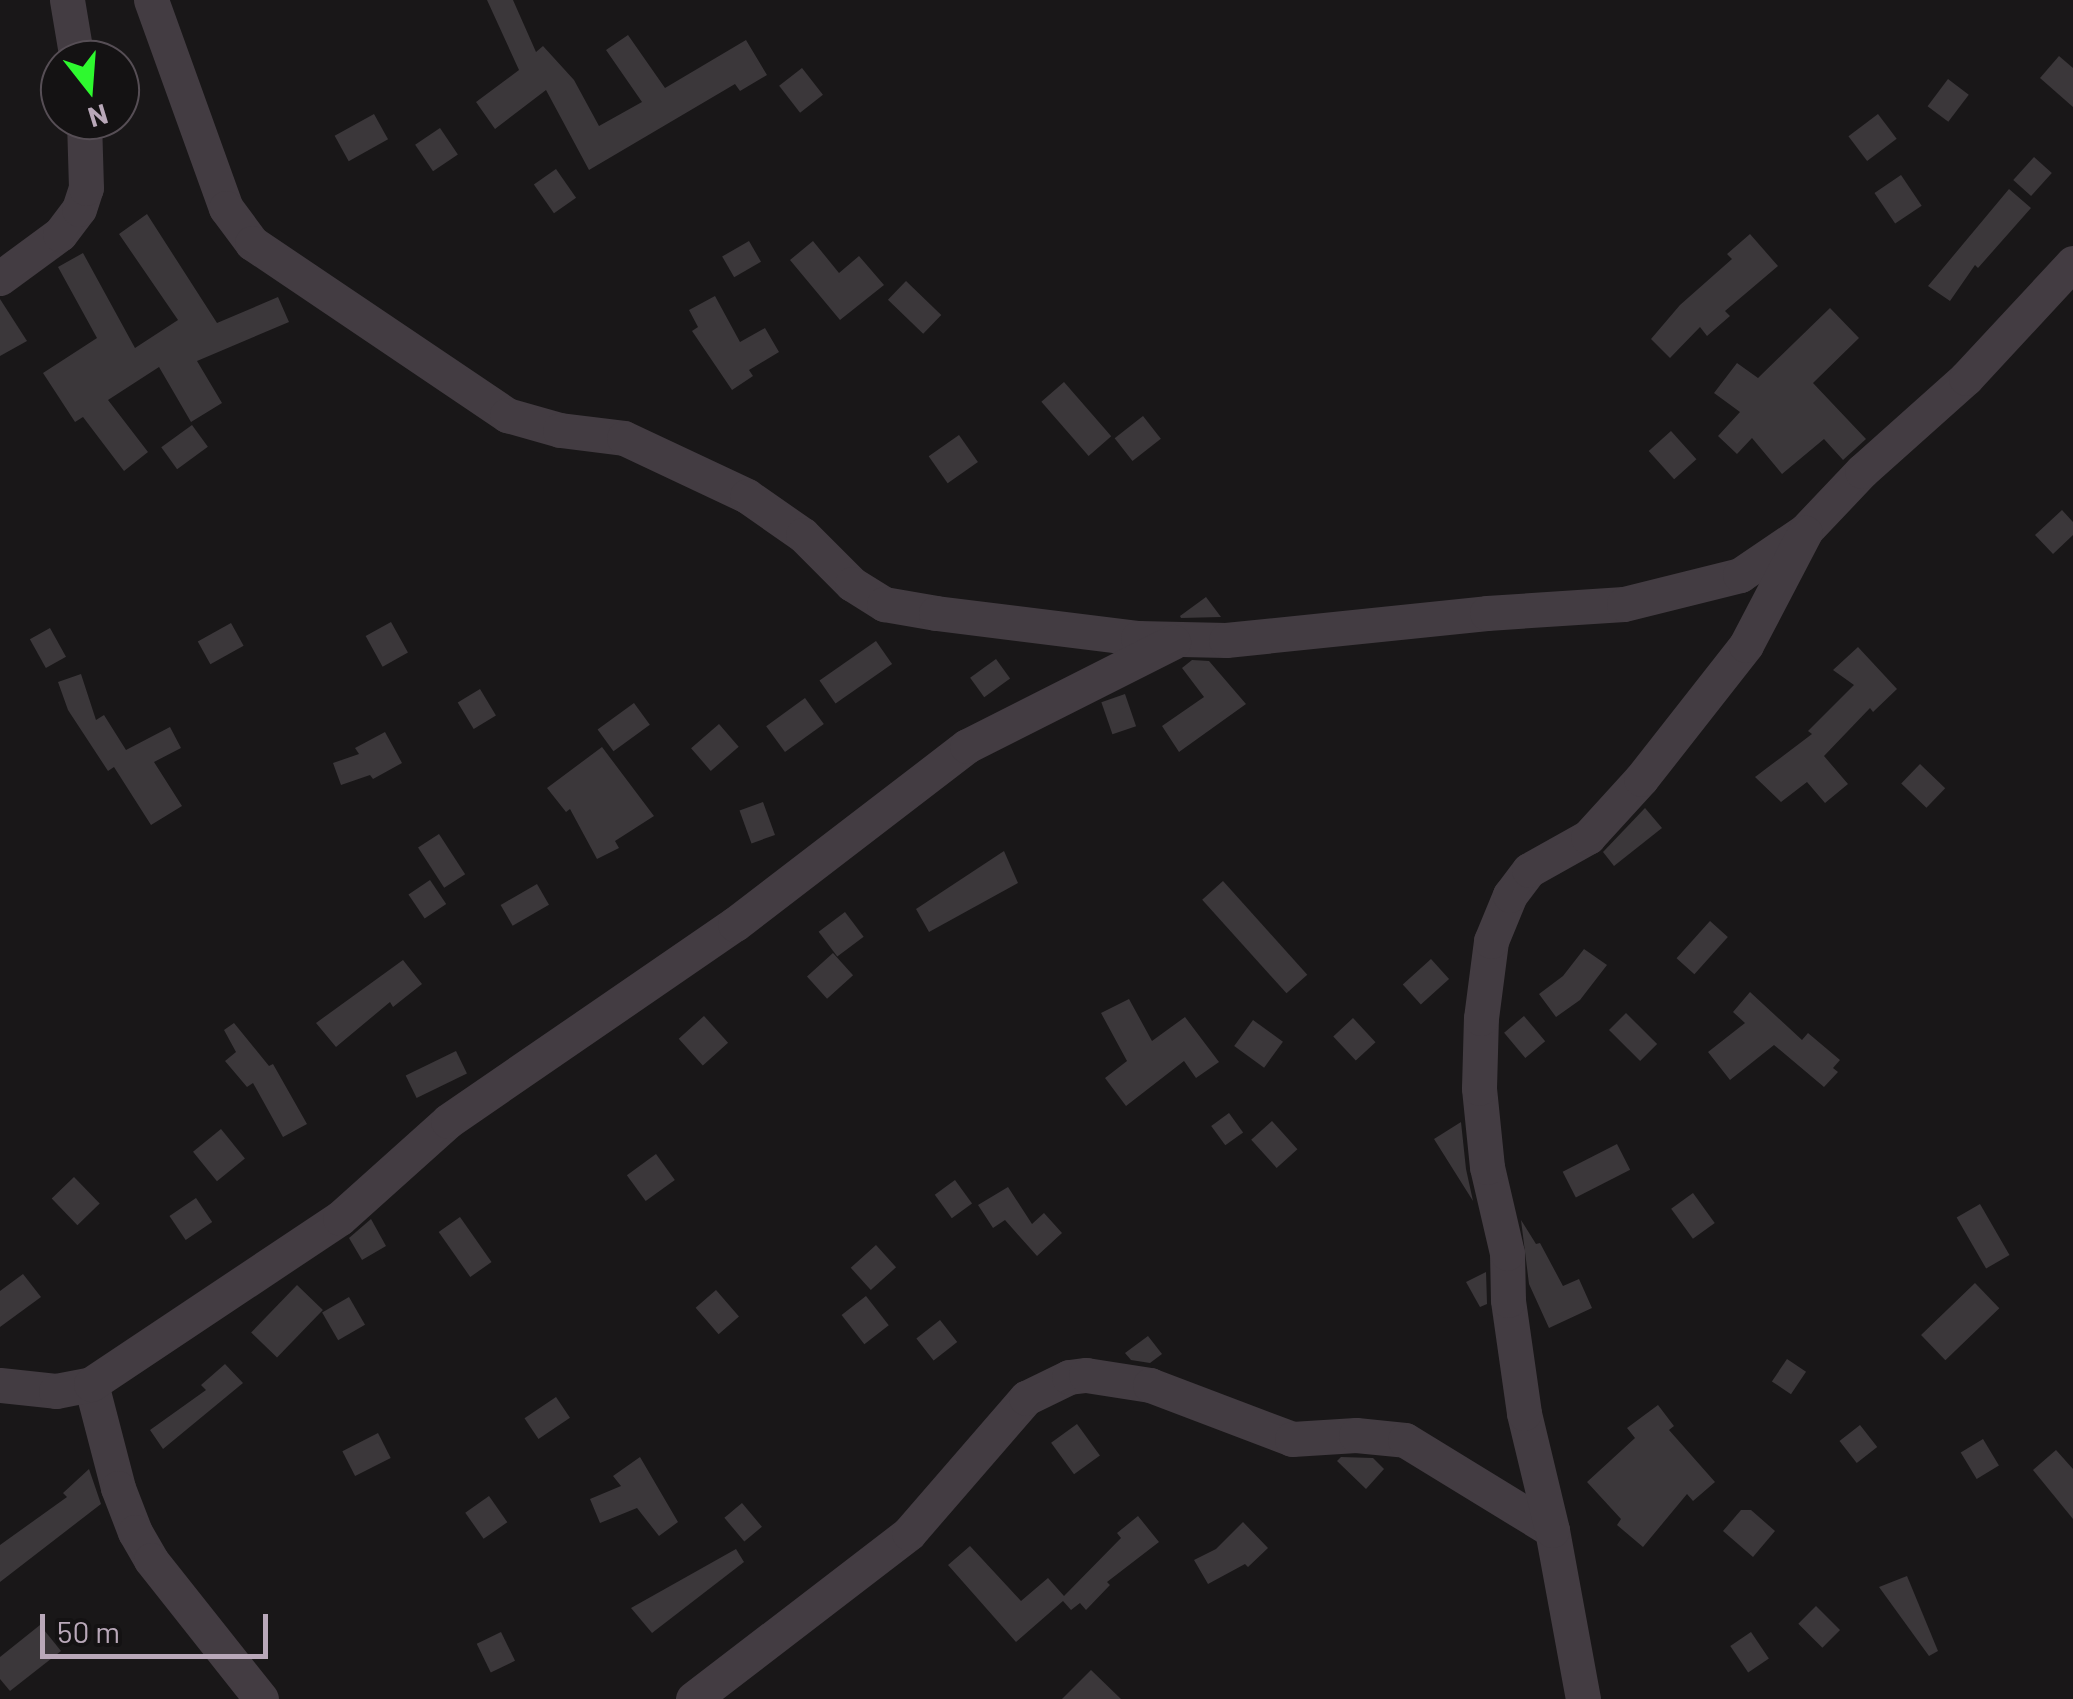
<!DOCTYPE html>
<style>
body{margin:0}
#map{position:relative;width:2073px;height:1699px;overflow:hidden;background:#191718;font-family:Barlow,sans-serif}
div>[style]{position:absolute}
[style*='--x']{left:calc(var(--x)*1px);top:calc(var(--y)*1px);width:calc(var(--w)*1px);rotate:calc(var(--a)*1deg)}
.building>*{inset:0;background:#3b373a;transform-origin:0 0}
.minor>*{height:35px;margin:-17.5px;padding:0 17.5px;transform-origin:17.5px;border-radius:17.5px;background:#433c42}
span{translate:-50% -50%;white-space:nowrap;text-align:center;line-height:1.15;-webkit-text-stroke:8px #141213;paint-order:stroke}
.north{position:absolute;left:40px;top:40px;width:100px;height:100px;box-sizing:border-box;background:#141213;border:2px solid #564e55;border-radius:50%;rotate:163deg;font-size:28px;font-weight:700;line-height:40px;text-align:center;color:#b9a8b9}
.north::after{content:'';display:block;margin:auto;width:35px;height:45px;background:#2ef92f;clip-path:polygon(50% 0,100% 100%,50% 72%,0 100%)}
.scale{position:absolute;left:40px;top:1614px;width:228px;height:45px;box-sizing:border-box;border:5px solid #b9a8b9;border-top:0;padding-left:12px;font-size:30px;line-height:35px;white-space:nowrap;color:#b9a8b9;-webkit-text-stroke:8px #141213;paint-order:stroke}
</style>
<div id="map">
<div class="building">
<i style="clip-path:polygon(487px 0,513px 0,536px 52px,543px 46px,574px 80px,599px 126px,642px 102px,606px 50px,628px 35px,665px 88px,746px 40px,767px 75px,740px 91px,735px 84px,589px 170px,546px 90px,495px 129px,476px 102px,519px 70px)"></i>
<i style="clip-path:polygon(2059px 56px,2073px 68px,2073px 107px,2040px 78px)"></i>
<i style="left:802px;top:68px;width:34px;height:29px;rotate:52deg"></i>
<i style="left:1948px;top:79px;width:26px;height:34px;rotate:37deg"></i>
<i style="left:374px;top:114px;width:29px;height:45px;rotate:61deg"></i>
<i style="left:1878px;top:114px;width:31px;height:37px;rotate:53deg"></i>
<i style="left:440px;top:128px;width:32px;height:30px;rotate:56deg"></i>
<i style="left:2034px;top:157px;width:24px;height:31px;rotate:42deg"></i>
<i style="left:556px;top:169px;width:35px;height:27px;rotate:55deg"></i>
<i style="left:1901px;top:175px;width:37px;height:32px;rotate:56deg"></i>
<i style="clip-path:polygon(2009px 189px,2031px 208px,1978px 268px,1975px 265px,1950px 301px,1928px 286px)"></i>
<i style="clip-path:polygon(147px 214px,217px 323px,278px 297px,289px 322px,197px 361px,222px 403px,191px 422px,159px 367px,108px 400px,148px 452px,124px 471px,83px 417px,75px 422px,43px 373px,97px 338px,58px 267px,83px 253px,135px 348px,178px 320px,119px 234px)"></i>
<i style="clip-path:polygon(1750px 234px,1778px 266px,1725px 311px,1730px 316px,1707px 336px,1700px 327px,1670px 358px,1651px 339px,1680px 305px,1732px 259px,1727px 254px)"></i>
<i style="left:749px;top:241px;width:24px;height:31px;rotate:60deg"></i>
<i style="clip-path:polygon(813px 241px,839px 273px,859px 256px,884px 285px,840px 320px,790px 260px)"></i>
<i style="left:906px;top:281px;width:49px;height:26px;rotate:44deg"></i>
<i style="clip-path:polygon(715px 296px,740px 342px,765px 328px,779px 352px,749px 370px,753px 376px,732px 390px,692px 331px,698px 327px,689px 310px)"></i>
<i style="clip-path:polygon(0 299px,27px 341px,0 356px)"></i>
<i style="clip-path:polygon(1830px 308px,1859px 338px,1813px 383px,1866px 439px,1843px 460px,1824px 439px,1782px 474px,1752px 438px,1737px 454px,1718px 436px,1740px 412px,1714px 393px,1737px 363px,1758px 378px)"></i>
<i style="left:1064px;top:382px;width:72px;height:30px;rotate:49deg"></i>
<i style="left:1143px;top:416px;width:29px;height:36px;rotate:52deg"></i>
<i style="left:192px;top:425px;width:27px;height:38px;rotate:54deg"></i>
<i style="left:1671px;top:431px;width:38px;height:30px;rotate:48deg"></i>
<i style="left:959px;top:435px;width:33px;height:37px;rotate:55deg"></i>
<i style="clip-path:polygon(2062px 510px,2073px 522px,2073px 535px,2053px 554px,2035px 535px)"></i>
<i style="clip-path:polygon(1206px 597px,1221px 617px,1181px 618px,1180px 616px)"></i>
<i style="left:391px;top:622px;width:35px;height:29px;rotate:61deg"></i>
<i style="left:231px;top:623px;width:26px;height:38px;rotate:61deg"></i>
<i style="left:50px;top:628px;width:33px;height:23px;rotate:61deg"></i>
<i style="left:876px;top:641px;width:28px;height:69px;rotate:55deg"></i>
<i style="clip-path:polygon(1858px 647px,1897px 689px,1873px 712px,1870px 708px,1824px 756px,1848px 784px,1825px 803px,1807px 782px,1781px 802px,1755px 777px,1812px 734px,1808px 731px,1854px 685px,1833px 670px)"></i>
<i style="left:996px;top:659px;width:24px;height:32px;rotate:54deg"></i>
<i style="clip-path:polygon(1192px 660px,1209px 661px,1246px 704px,1179px 752px,1162px 726px,1204px 697px,1182px 668px)"></i>
<i style="clip-path:polygon(81px 674px,96px 720px,104px 715px,126px 750px,170px 727px,181px 748px,154px 762px,182px 806px,151px 825px,114px 767px,108px 771px,68px 710px,58px 682px)"></i>
<i style="left:480px;top:689px;width:31px;height:26px;rotate:59deg"></i>
<i style="left:1125px;top:694px;width:34px;height:25px;rotate:71deg"></i>
<i style="left:805px;top:698px;width:32px;height:48px;rotate:54deg"></i>
<i style="left:634px;top:703px;width:27px;height:45px;rotate:54deg"></i>
<i style="left:719px;top:724px;width:30px;height:37px;rotate:49deg"></i>
<i style="clip-path:polygon(385px 732px,402px 763px,373px 779px,370px 775px,341px 785px,333px 763px,359px 754px,355px 748px)"></i>
<i style="clip-path:polygon(602px 747px,654px 816px,615px 841px,619px 848px,597px 859px,570px 809px,566px 812px,547px 788px)"></i>
<i style="left:1920px;top:764px;width:35px;height:27px;rotate:44deg"></i>
<i style="left:763px;top:802px;width:35px;height:25px;rotate:70deg"></i>
<i style="clip-path:polygon(1645px 808px,1662px 828px,1614px 866px,1603px 852px)"></i>
<i style="left:439px;top:834px;width:48px;height:25px;rotate:57deg"></i>
<i style="clip-path:polygon(1004px 851px,1018px 883px,929px 932px,916px 909px)"></i>
<i style="left:430px;top:880px;width:29px;height:26px;rotate:56deg"></i>
<i style="left:1223px;top:881px;width:126px;height:28px;rotate:48deg"></i>
<i style="left:537px;top:884px;width:24px;height:42px;rotate:60deg"></i>
<i style="left:845px;top:912px;width:31px;height:33px;rotate:53deg"></i>
<i style="left:1710px;top:921px;width:24px;height:50px;rotate:42deg"></i>
<i style="clip-path:polygon(1584px 949px,1607px 965px,1580px 1000px,1556px 1017px,1539px 994px,1563px 976px)"></i>
<i style="left:833px;top:953px;width:30px;height:35px;rotate:48deg"></i>
<i style="left:1431px;top:959px;width:27px;height:38px;rotate:48deg"></i>
<i style="clip-path:polygon(403px 960px,422px 984px,393px 1007px,390px 1002px,336px 1047px,316px 1023px)"></i>
<i style="clip-path:polygon(1750px 992px,1802px 1040px,1808px 1033px,1840px 1060px,1833px 1068px,1838px 1072px,1824px 1087px,1774px 1045px,1730px 1080px,1708px 1052px,1745px 1023px,1733px 1012px)"></i>
<i style="clip-path:polygon(1129px 999px,1152px 1041px,1185px 1017px,1219px 1062px,1196px 1078px,1184px 1061px,1126px 1106px,1105px 1078px,1127px 1061px,1101px 1013px)"></i>
<i style="left:1626px;top:1013px;width:44px;height:24px;rotate:45deg"></i>
<i style="left:704px;top:1016px;width:36px;height:34px;rotate:48deg"></i>
<i style="left:1524px;top:1016px;width:33px;height:26px;rotate:50deg"></i>
<i style="left:1353px;top:1018px;width:33px;height:27px;rotate:47deg"></i>
<i style="left:1253px;top:1020px;width:37px;height:32px;rotate:36deg"></i>
<i style="clip-path:polygon(234px 1023px,269px 1066px,273px 1064px,307px 1124px,283px 1137px,253px 1083px,247px 1087px,225px 1061px,236px 1052px,224px 1030px)"></i>
<i style="left:456px;top:1051px;width:25px;height:56px;rotate:64deg"></i>
<i style="left:1229px;top:1113px;width:24px;height:22px;rotate:54deg"></i>
<i style="left:1272px;top:1121px;width:38px;height:28px;rotate:48deg"></i>
<i style="clip-path:polygon(1461px 1122px,1466px 1169px,1473px 1201px,1434px 1139px)"></i>
<i style="left:221px;top:1129px;width:38px;height:36px;rotate:51deg"></i>
<i style="left:1617px;top:1144px;width:29px;height:61px;rotate:63deg"></i>
<i style="left:656px;top:1154px;width:32px;height:36px;rotate:54deg"></i>
<i style="left:74px;top:1177px;width:37px;height:31px;rotate:46deg"></i>
<i style="left:955px;top:1180px;width:29px;height:25px;rotate:54deg"></i>
<i style="clip-path:polygon(1008px 1187px,1032px 1224px,1044px 1213px,1062px 1233px,1037px 1256px,1005px 1220px,993px 1228px,978px 1205px)"></i>
<i style="left:1693px;top:1193px;width:37px;height:27px;rotate:54deg"></i>
<i style="left:196px;top:1198px;width:29px;height:32px;rotate:56deg"></i>
<i style="left:1980px;top:1204px;width:59px;height:27px;rotate:60deg"></i>
<i style="left:460px;top:1217px;width:55px;height:26px;rotate:55deg"></i>
<i style="clip-path:polygon(371px 1219px,386px 1246px,362px 1260px,349px 1238px)"></i>
<i style="clip-path:polygon(1521px 1220px,1536px 1244px,1540px 1243px,1563px 1286px,1579px 1279px,1592px 1308px,1549px 1328px,1529px 1284px)"></i>
<i style="left:876px;top:1245px;width:30px;height:34px;rotate:48deg"></i>
<i style="clip-path:polygon(1486px 1272px,1487px 1304px,1480px 1307px,1466px 1282px)"></i>
<i style="clip-path:polygon(23px 1274px,41px 1297px,0 1327px,0 1291px)"></i>
<i style="left:1975px;top:1283px;width:35px;height:75px;rotate:46deg"></i>
<i style="left:297px;top:1285px;width:36px;height:66px;rotate:44deg"></i>
<i style="left:716px;top:1290px;width:35px;height:27px;rotate:49deg"></i>
<i style="left:866px;top:1296px;width:37px;height:31px;rotate:52deg"></i>
<i style="left:349px;top:1297px;width:32px;height:31px;rotate:60deg"></i>
<i style="left:940px;top:1320px;width:28px;height:30px;rotate:52deg"></i>
<i style="clip-path:polygon(1148px 1336px,1162px 1354px,1150px 1363px,1131px 1360px,1125px 1353px)"></i>
<i style="left:1787px;top:1359px;width:23px;height:27px;rotate:34deg"></i>
<i style="clip-path:polygon(225px 1364px,243px 1383px,163px 1449px,150px 1430px,206px 1390px,201px 1385px)"></i>
<i style="left:556px;top:1397px;width:25px;height:38px;rotate:56deg"></i>
<i style="clip-path:polygon(1658px 1405px,1674px 1426px,1669px 1430px,1715px 1482px,1693px 1501px,1687px 1494px,1643px 1547px,1617px 1525px,1621px 1519px,1587px 1482px,1635px 1438px,1627px 1428px)"></i>
<i style="left:1077px;top:1424px;width:39px;height:32px;rotate:54deg"></i>
<i style="left:1860px;top:1425px;width:28px;height:26px;rotate:52deg"></i>
<i style="left:378px;top:1433px;width:28px;height:40px;rotate:63deg"></i>
<i style="left:1983px;top:1439px;width:31px;height:26px;rotate:59deg"></i>
<i style="clip-path:polygon(2056px 1450px,2073px 1469px,2073px 1519px,2033px 1470px)"></i>
<i style="clip-path:polygon(640px 1457px,678px 1522px,659px 1536px,637px 1508px,600px 1523px,590px 1499px,621px 1486px,613px 1476px)"></i>
<i style="clip-path:polygon(1341px 1457px,1373px 1458px,1384px 1469px,1366px 1489px,1337px 1461px)"></i>
<i style="clip-path:polygon(89px 1469px,101px 1504px,0 1582px,0 1545px,67px 1497px,63px 1493px)"></i>
<i style="left:489px;top:1496px;width:32px;height:29px;rotate:55deg"></i>
<i style="left:742px;top:1503px;width:31px;height:23px;rotate:50deg"></i>
<i style="clip-path:polygon(1741px 1510px,1751px 1510px,1775px 1531px,1753px 1557px,1723px 1531px)"></i>
<i style="clip-path:polygon(1138px 1516px,1159px 1542px,1107px 1582px,1110px 1585px,1086px 1610px,1080px 1603px,1071px 1610px,1063px 1601px,1016px 1642px,948px 1565px,970px 1546px,1021px 1601px,1048px 1578px,1064px 1596px,1121px 1538px,1117px 1533px)"></i>
<i style="clip-path:polygon(1243px 1522px,1268px 1548px,1248px 1567px,1245px 1564px,1208px 1584px,1194px 1560px,1216px 1549px)"></i>
<i style="clip-path:polygon(736px 1549px,744px 1562px,652px 1633px,631px 1608px)"></i>
<i style="clip-path:polygon(1907px 1576px,1938px 1651px,1929px 1656px,1879px 1587px)"></i>
<i style="left:1816px;top:1606px;width:34px;height:25px;rotate:45deg"></i>
<i style="clip-path:polygon(40px 1625px,61px 1651px,10px 1691px,0 1679px,0 1657px)"></i>
<i style="left:501px;top:1632px;width:32px;height:27px;rotate:64deg"></i>
<i style="left:1751px;top:1632px;width:32px;height:25px;rotate:56deg"></i>
<i style="clip-path:polygon(1091px 1670px,1121px 1699px,1062px 1699px)"></i>
</div>
<div class="minor">
<i style="--x:67;--y:0;--w:61;--a:80.5"></i>
<i style="--x:151;--y:0;--w:221;--a:70.2"></i>
<i style="--x:226;--y:208;--w:44;--a:53.4"></i>
<i style="--x:252;--y:243;--w:308;--a:34"></i>
<i style="--x:507;--y:415;--w:55;--a:15.8"></i>
<i style="--x:560;--y:430;--w:64;--a:7.1"></i>
<i style="--x:624;--y:438;--w:136;--a:25.2"></i>
<i style="--x:747;--y:496;--w:68;--a:34.9"></i>
<i style="--x:803;--y:535;--w:69;--a:45"></i>
<i style="--x:852;--y:584;--w:38;--a:32"></i>
<i style="--x:884;--y:604;--w:53;--a:9.8"></i>
<i style="--x:936;--y:613;--w:204;--a:7.1"></i>
<i style="--x:1138;--y:638;--w:88;--a:1.3"></i>
<i style="--x:1226;--y:640;--w:262;--a:-5.9"></i>
<i style="--x:1487;--y:613;--w:137;--a:-3.8"></i>
<i style="--x:1624;--y:604;--w:120;--a:-14"></i>
<i style="--x:1740;--y:575;--w:78;--a:-34.1"></i>
<i style="--x:1805;--y:531;--w:83;--a:-46.5"></i>
<i style="--x:1862;--y:471;--w:140;--a:-41.8"></i>
<i style="--x:1966;--y:378;--w:157;--a:-47.1"></i>
<i style="--x:0;--y:278;--w:74;--a:-36.3"></i>
<i style="--x:60;--y:234;--w:31;--a:-53"></i>
<i style="--x:79;--y:209;--w:22;--a:-72"></i>
<i style="--x:86;--y:188;--w:68;--a:-91.7"></i>
<i style="--x:91;--y:1384;--w:107;--a:75.4"></i>
<i style="--x:118;--y:1488;--w:47;--a:68.9"></i>
<i style="--x:135;--y:1532;--w:32;--a:60"></i>
<i style="--x:151;--y:1560;--w:177;--a:51.6"></i>
<i style="--x:0;--y:1385;--w:56;--a:6.1"></i>
<i style="--x:56;--y:1391;--w:36;--a:-11"></i>
<i style="--x:91;--y:1384;--w:299;--a:-33.7"></i>
<i style="--x:340;--y:1218;--w:145;--a:-41.9"></i>
<i style="--x:448;--y:1121;--w:348;--a:-34.5"></i>
<i style="--x:735;--y:924;--w:292;--a:-37.5"></i>
<i style="--x:967;--y:746;--w:231;--a:-26.8"></i>
<i style="--x:693;--y:1699;--w:272;--a:-37.5"></i>
<i style="--x:909;--y:1533;--w:179;--a:-49.1"></i>
<i style="--x:1026;--y:1398;--w:48;--a:-26"></i>
<i style="--x:1069;--y:1377;--w:17;--a:-7"></i>
<i style="--x:1086;--y:1375;--w:65;--a:8.9"></i>
<i style="--x:1150;--y:1385;--w:152;--a:20.8"></i>
<i style="--x:1292;--y:1439;--w:64;--a:-3.6"></i>
<i style="--x:1356;--y:1435;--w:49;--a:5.8"></i>
<i style="--x:1405;--y:1440;--w:172;--a:31.5"></i>
<i style="--x:1583;--y:1699;--w:172;--a:-100.4"></i>
<i style="--x:1552;--y:1530;--w:120;--a:-103.5"></i>
<i style="--x:1524;--y:1413;--w:114;--a:-98.1"></i>
<i style="--x:1508;--y:1300;--w:47;--a:-91.2"></i>
<i style="--x:1507;--y:1253;--w:88;--a:-103.1"></i>
<i style="--x:1487;--y:1167;--w:79;--a:-95.8"></i>
<i style="--x:1479;--y:1088;--w:70;--a:-88.4"></i>
<i style="--x:1481;--y:1018;--w:78;--a:-82.6"></i>
<i style="--x:1491;--y:941;--w:50;--a:-67.6"></i>
<i style="--x:1510;--y:895;--w:31;--a:-53"></i>
<i style="--x:1529;--y:870;--w:68;--a:-29.2"></i>
<i style="--x:1588;--y:837;--w:79;--a:-47.6"></i>
<i style="--x:1641;--y:779;--w:170;--a:-51.9"></i>
<i style="--x:1746;--y:645;--w:127;--a:-62.4"></i>
</div>
<div class="north">N</div>
<div class="scale">50 m</div>
</div>
